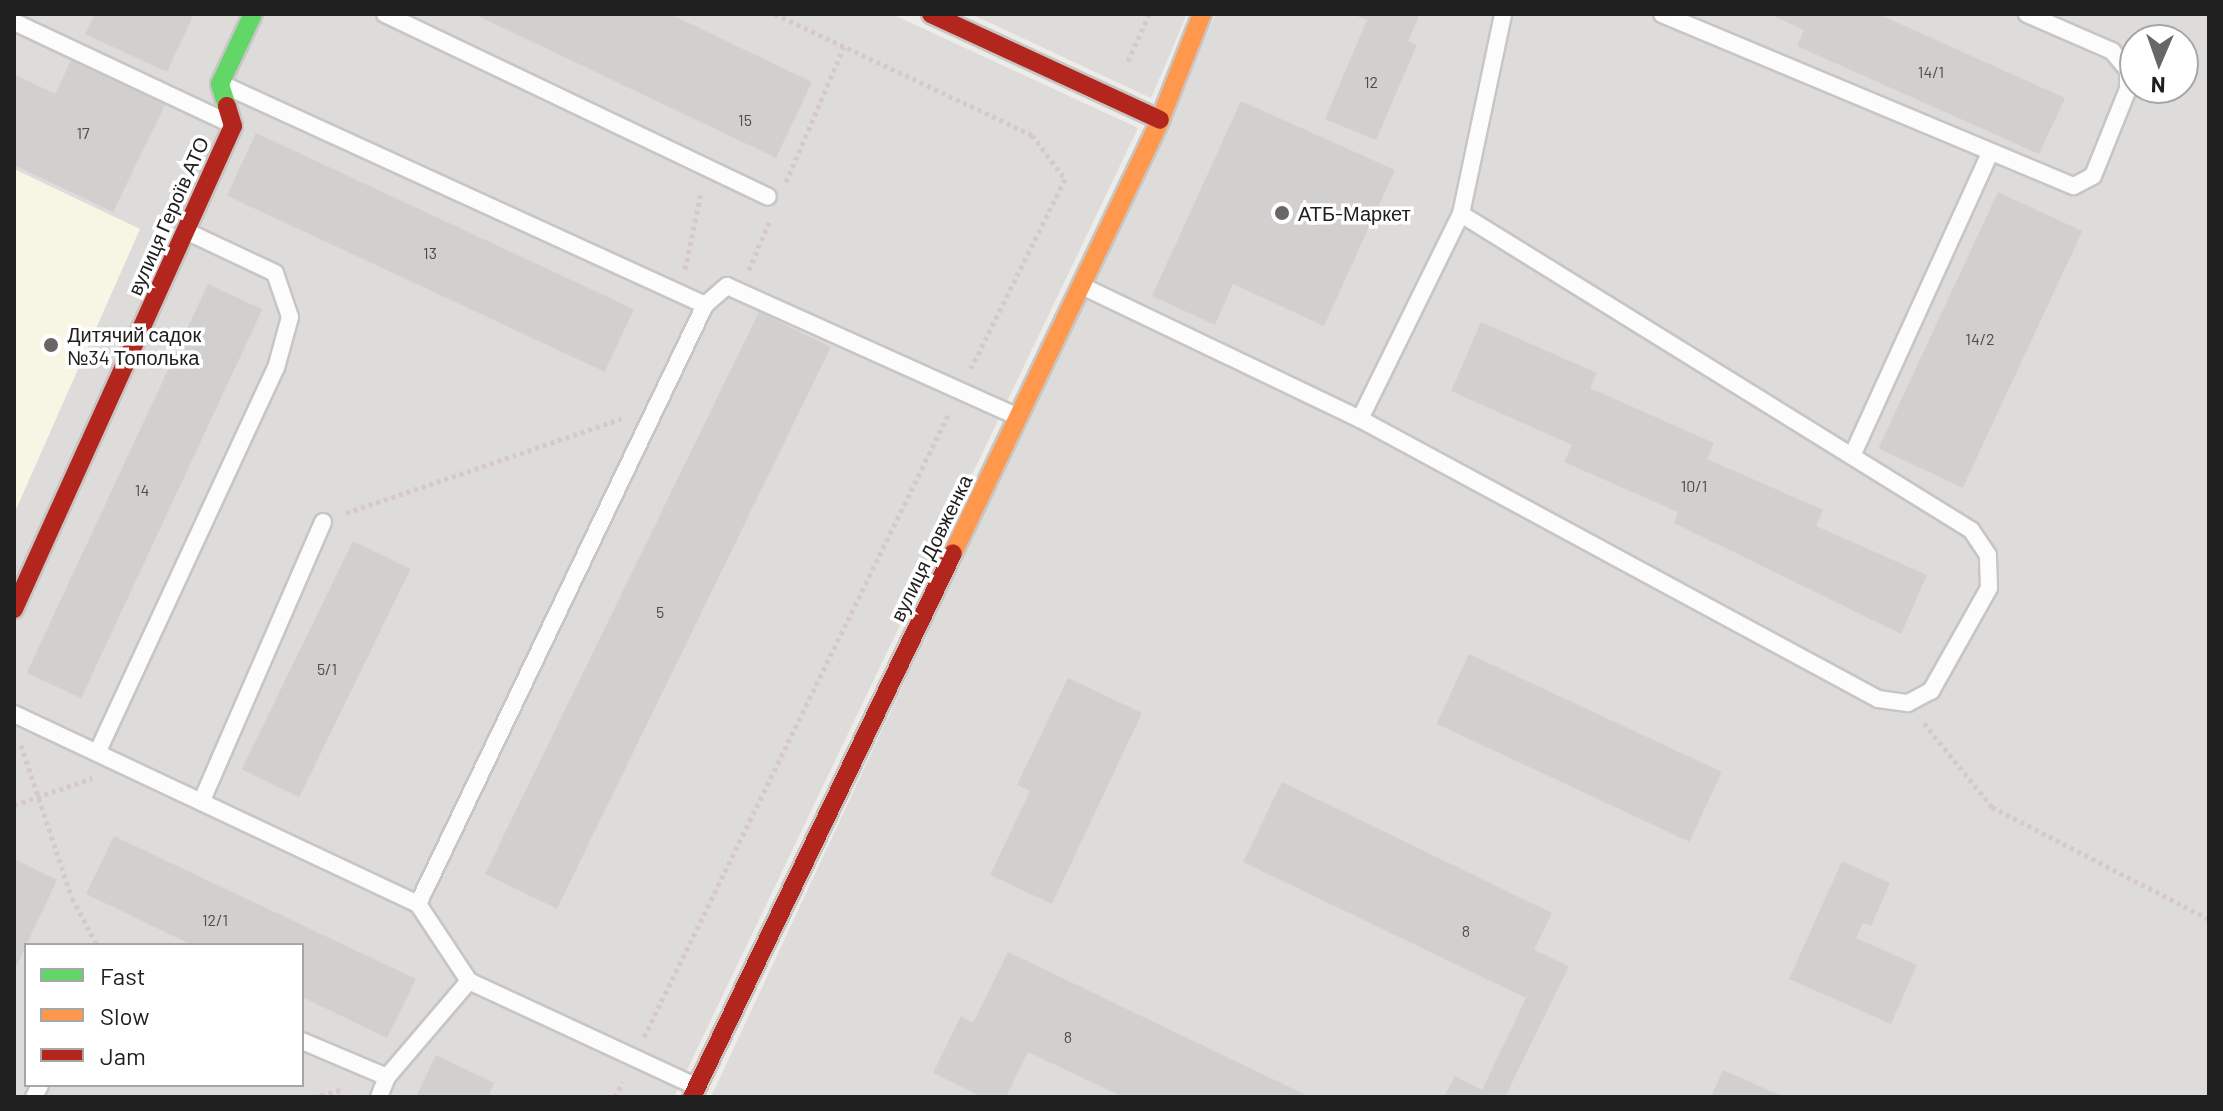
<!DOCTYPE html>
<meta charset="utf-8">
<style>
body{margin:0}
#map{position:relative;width:2223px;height:1111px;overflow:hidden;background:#eeece8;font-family:Barlow,sans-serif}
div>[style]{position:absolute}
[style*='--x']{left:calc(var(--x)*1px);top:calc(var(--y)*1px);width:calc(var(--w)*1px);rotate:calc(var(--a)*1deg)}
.residential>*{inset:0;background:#dddcda}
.education>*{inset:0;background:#f7f6e4}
.building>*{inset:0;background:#d2d0ce;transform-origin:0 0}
.path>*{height:5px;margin-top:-2.5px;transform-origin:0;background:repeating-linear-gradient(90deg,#d7c9c7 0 4px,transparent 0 8px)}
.roads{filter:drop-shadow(2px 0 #c7c6c4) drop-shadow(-2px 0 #c7c6c4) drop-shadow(0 2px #c7c6c4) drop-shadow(0 -2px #c7c6c4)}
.lane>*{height:16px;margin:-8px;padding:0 8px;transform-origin:8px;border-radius:8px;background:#fcfcfc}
.fast>*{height:18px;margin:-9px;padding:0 9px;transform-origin:9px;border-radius:9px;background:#63d668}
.slow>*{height:18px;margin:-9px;padding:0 9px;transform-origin:9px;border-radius:9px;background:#ff974d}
.jam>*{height:18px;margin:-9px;padding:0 9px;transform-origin:9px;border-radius:9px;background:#b3261e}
.dots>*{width:22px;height:22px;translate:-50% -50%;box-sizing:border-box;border:4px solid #fff;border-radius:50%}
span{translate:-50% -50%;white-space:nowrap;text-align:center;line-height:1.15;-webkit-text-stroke:7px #fff;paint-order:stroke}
.number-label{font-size:16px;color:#4c4c4c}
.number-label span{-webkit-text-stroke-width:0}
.poi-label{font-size:20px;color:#202020}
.left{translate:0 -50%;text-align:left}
.street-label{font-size:20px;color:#202020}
.frame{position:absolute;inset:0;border:16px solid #202020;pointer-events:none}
.legend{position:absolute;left:24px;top:943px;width:280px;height:144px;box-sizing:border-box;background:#fff;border:2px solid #a6a6a6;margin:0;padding:10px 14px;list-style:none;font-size:24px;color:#202020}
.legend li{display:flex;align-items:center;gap:16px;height:40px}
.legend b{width:40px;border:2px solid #a6a6a6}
.north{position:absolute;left:2119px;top:24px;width:80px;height:80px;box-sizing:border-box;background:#fff;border:2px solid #a6a6a6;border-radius:50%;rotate:182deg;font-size:22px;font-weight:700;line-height:32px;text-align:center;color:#202020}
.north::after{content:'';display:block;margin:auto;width:28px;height:36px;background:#686766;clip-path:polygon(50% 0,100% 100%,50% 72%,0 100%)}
</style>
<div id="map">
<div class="residential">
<i style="clip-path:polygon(evenodd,14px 14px,892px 14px,1138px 128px,674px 1097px,14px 1097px,14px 14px,26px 945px,302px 945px,302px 1085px,26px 1085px,26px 945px)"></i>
<i style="clip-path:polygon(971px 14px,1187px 14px,1151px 98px)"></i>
<i style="clip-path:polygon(evenodd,1216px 14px,2209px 14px,2209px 1097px,711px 1097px,1216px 14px,2135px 40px,2183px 40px,2183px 88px,2135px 88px,2135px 40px)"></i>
</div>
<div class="education">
<i style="clip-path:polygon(14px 169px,140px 229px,14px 514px)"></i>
</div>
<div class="building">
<i style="clip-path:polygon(95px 14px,194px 14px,167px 72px,85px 34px)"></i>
<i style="clip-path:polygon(474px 14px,670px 14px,812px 82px,776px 158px)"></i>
<i style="clip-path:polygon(1352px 14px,1420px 14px,1408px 41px,1417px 45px,1376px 140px,1325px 119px,1367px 20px)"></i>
<i style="clip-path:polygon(1769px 14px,1878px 14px,2065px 98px,2039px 154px,1797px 46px,1804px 30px)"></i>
<i style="clip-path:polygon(73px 56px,167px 101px,113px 212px,14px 165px,14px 74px,55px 94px)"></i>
<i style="clip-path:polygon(1241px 101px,1395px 170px,1324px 326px,1233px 284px,1215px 325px,1152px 296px)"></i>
<i style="left:256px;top:133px;width:417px;height:69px;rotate:25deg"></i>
<i style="left:1998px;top:192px;width:93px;height:283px;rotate:25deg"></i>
<i style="left:208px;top:284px;width:60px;height:429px;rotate:25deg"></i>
<i style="left:759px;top:312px;width:80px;height:625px;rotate:26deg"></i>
<i style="clip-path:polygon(1481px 322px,1597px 373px,1590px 388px,1714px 443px,1707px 459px,1823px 510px,1816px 526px,1927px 575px,1901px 634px,1674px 523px,1678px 512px,1564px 462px,1572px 445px,1451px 391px)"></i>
<i style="left:353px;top:541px;width:64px;height:254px;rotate:26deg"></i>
<i style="left:1469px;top:654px;width:279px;height:77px;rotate:25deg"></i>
<i style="clip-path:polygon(1068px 678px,1142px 713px,1052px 904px,990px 875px,1030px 791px,1017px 785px)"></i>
<i style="clip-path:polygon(1282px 782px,1552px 913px,1534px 950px,1569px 966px,1505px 1097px,1444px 1097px,1455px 1076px,1482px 1090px,1526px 998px,1243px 862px)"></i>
<i style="clip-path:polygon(114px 836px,416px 979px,387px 1038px,302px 997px,302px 945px,192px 945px,86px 894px)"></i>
<i style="clip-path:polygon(14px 859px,57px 880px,14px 971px)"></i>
<i style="clip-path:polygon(1842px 861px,1890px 883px,1871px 926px,1863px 923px,1856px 938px,1917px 965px,1891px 1024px,1789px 979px)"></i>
<i style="clip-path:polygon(1008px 952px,1310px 1097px,1123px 1097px,1028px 1052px,1006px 1097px,982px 1097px,933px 1073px,961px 1016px,973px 1023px)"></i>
<i style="clip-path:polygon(436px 1055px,494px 1083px,488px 1097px,416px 1097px)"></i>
<i style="clip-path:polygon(1723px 1070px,1784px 1097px,1711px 1097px)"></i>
</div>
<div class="path">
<i style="--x:775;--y:14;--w:284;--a:25.2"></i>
<i style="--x:1032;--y:135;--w:55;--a:53.1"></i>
<i style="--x:1065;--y:179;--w:211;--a:116.4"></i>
<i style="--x:1128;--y:61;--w:51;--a:-65.9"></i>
<i style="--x:786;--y:182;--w:147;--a:-66.8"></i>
<i style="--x:685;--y:269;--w:78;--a:-78.1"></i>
<i style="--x:749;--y:270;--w:54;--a:-67.2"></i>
<i style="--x:346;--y:513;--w:291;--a:-18.9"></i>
<i style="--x:1924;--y:723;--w:108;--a:51"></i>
<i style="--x:1992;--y:807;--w:244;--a:27.3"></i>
<i style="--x:21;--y:745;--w:161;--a:71.6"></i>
<i style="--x:72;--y:898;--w:53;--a:62"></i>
<i style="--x:14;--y:805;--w:83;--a:-18.9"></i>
<i style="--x:644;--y:1037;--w:695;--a:-63.95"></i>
<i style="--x:313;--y:1097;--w:32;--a:-14"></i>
<i style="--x:615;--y:1097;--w:17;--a:-62"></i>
</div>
<div class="roads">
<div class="lane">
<i style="--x:385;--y:14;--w:424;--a:25.5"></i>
<i style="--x:1662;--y:14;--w:446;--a:22.7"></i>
<i style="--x:2074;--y:186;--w:21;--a:-28"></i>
<i style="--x:2093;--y:176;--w:94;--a:-68.1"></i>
<i style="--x:2128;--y:89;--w:19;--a:-90"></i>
<i style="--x:2128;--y:70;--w:25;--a:-130"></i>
<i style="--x:2112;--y:51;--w:93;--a:-156.5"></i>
<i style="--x:14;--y:22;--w:230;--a:25.2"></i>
<i style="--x:226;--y:86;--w:527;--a:24.57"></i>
<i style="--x:705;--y:305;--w:29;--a:-41"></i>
<i style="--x:727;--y:286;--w:317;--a:24.2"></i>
<i style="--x:1082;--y:286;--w:308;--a:25.6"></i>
<i style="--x:1360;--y:419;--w:589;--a:28.39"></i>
<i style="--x:1878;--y:699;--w:30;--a:8"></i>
<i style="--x:1908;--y:703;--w:26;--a:-28"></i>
<i style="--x:1931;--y:691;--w:118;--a:-60.6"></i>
<i style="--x:1989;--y:588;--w:33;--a:-92"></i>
<i style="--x:1988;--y:555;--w:30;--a:-124"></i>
<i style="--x:1971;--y:530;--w:600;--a:-148.22"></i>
<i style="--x:1360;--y:419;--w:229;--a:-63.8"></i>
<i style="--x:1461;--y:214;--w:204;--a:-78.1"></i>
<i style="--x:1852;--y:456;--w:331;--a:-65.5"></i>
<i style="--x:14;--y:714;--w:446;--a:25.2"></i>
<i style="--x:418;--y:904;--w:92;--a:56.5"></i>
<i style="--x:469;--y:981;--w:249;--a:24.9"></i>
<i style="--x:98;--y:751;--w:422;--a:-65.1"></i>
<i style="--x:276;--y:368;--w:53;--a:-74.6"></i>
<i style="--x:290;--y:317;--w:46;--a:-108.8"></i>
<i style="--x:275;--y:273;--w:96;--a:-154.8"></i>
<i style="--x:203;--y:798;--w:301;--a:-66.5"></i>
<i style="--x:418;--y:904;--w:664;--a:-64.4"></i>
<i style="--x:302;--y:1041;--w:92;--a:23"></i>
<i style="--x:387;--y:1077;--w:126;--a:-49.5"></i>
<i style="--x:34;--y:1097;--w:13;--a:-63"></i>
<i style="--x:379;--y:1097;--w:22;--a:-68"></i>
</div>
<div class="fast">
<i style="--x:227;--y:106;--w:23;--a:-108"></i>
<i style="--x:220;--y:84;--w:77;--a:-64.8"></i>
</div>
<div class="slow">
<i style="--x:953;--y:553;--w:480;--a:-64.4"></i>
<i style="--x:1160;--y:120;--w:114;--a:-68.4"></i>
</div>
<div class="jam">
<i style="--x:931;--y:14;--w:252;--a:24.8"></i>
<i style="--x:14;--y:609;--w:530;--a:-65.61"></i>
<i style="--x:233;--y:126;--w:21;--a:-107"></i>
<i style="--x:692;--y:1097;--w:603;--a:-64.37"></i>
</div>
</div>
<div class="dots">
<i style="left:1282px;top:213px;background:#686766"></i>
<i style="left:51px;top:345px;background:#686766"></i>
</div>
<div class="number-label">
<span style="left:1931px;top:72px">14/1</span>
<span style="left:1371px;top:82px">12</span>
<span style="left:745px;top:120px">15</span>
<span style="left:83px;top:133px">17</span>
<span style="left:430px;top:253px">13</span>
<span style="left:1980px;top:339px">14/2</span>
<span style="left:1694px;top:486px">10/1</span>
<span style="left:142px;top:490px">14</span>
<span style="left:660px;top:612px">5</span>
<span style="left:327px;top:669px">5/1</span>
<span style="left:215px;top:920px">12/1</span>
<span style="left:1466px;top:931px">8</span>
<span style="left:1068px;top:1037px">8</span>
</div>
<div class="poi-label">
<span class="left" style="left:1298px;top:213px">АТБ-Маркет</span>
<span class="left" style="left:67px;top:346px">Дитячий садок<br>№34 Тополька</span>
</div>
<div class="street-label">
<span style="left:168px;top:216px;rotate:-66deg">вулиця Героїв АТО</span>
<span style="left:931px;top:548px;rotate:-64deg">вулиця Довженка</span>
</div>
<div class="frame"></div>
<ul class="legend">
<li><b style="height:10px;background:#63d668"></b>Fast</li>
<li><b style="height:10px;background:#ff974d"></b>Slow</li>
<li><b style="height:10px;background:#b3261e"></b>Jam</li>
</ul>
<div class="north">N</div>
</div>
